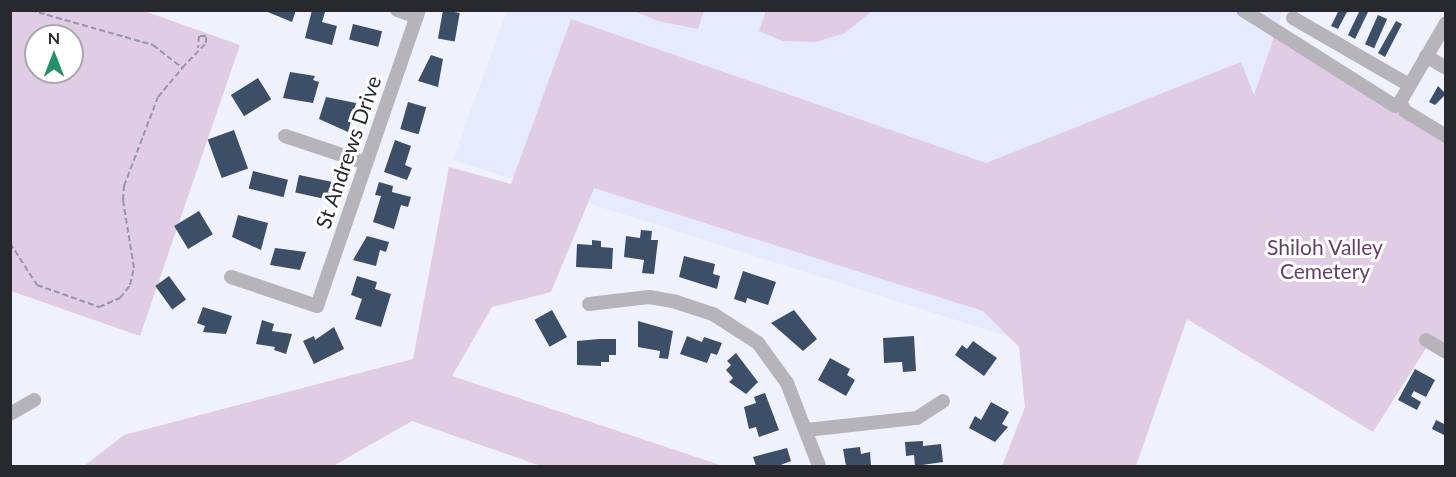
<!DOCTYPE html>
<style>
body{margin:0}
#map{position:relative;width:1456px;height:477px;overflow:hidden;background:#eff1fc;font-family:Lato,sans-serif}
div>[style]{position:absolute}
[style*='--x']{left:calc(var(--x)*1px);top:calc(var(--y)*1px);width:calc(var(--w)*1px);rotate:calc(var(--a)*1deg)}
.built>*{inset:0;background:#e6eafe}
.green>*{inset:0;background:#e0cce4}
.building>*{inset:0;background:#3c4f67;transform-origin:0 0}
.path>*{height:2px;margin-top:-1px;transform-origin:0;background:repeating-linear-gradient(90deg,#9698a1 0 6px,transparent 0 9px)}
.minor>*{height:14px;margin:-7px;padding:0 7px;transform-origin:7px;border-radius:7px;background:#b6b3bb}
span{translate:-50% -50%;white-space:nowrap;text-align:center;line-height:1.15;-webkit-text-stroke:6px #fff;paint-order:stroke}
.street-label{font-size:21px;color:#27292f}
.park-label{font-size:21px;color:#613f67}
.frame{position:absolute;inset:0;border:12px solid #27292f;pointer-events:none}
.north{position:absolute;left:24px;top:24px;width:60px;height:60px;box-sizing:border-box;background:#fff;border:2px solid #a9a9ac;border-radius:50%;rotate:0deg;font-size:16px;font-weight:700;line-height:24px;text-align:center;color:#27292f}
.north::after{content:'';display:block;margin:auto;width:21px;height:27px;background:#268f6c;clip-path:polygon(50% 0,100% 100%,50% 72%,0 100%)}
</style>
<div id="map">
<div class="built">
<i style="clip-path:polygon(507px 11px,1283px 11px,1154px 383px,453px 160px)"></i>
</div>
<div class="green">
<i style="clip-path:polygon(evenodd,11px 11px,144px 11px,240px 45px,140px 336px,11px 291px,11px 11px,36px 36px,72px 36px,72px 72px,36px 72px,36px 36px)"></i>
<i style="clip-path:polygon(634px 11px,704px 11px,698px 29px,658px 21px)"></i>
<i style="clip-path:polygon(766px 11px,766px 10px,872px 11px,845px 33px,816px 42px,783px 41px,759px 31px)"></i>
<i style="clip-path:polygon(571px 19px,986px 163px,1241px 62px,1254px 95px,1274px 37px,1445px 143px,1445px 343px,1433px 337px,1373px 432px,1187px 319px,1136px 466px,1002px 466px,1025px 407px,1019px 347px,983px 311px,594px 188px,551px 292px,492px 307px,452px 376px,723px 466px,541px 466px,412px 421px,333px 466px,84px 466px,124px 435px,413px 359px,449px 167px,511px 184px)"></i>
</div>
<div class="building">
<i style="clip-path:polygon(263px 10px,296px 10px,292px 22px)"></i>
<i style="clip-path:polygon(312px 10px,325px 12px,322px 22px,337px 26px,332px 45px,305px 38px)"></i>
<i style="left:443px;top:10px;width:17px;height:29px;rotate:10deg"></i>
<i style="clip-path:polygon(1339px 10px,1348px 10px,1338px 29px,1331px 26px)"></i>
<i style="clip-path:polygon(1360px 10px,1369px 10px,1355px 39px,1348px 35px)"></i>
<i style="left:1378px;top:15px;width:10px;height:32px;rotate:24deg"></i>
<i style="clip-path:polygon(1396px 21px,1402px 24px,1385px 57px,1378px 53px)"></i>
<i style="left:353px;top:24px;width:30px;height:16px;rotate:14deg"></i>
<i style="clip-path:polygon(431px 55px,443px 59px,438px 87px,418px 81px)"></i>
<i style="clip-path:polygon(290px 72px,315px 76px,313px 80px,319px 82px,313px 103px,283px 98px)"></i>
<i style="left:258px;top:78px;width:25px;height:32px;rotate:58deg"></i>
<i style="clip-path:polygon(1438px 86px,1446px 94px,1435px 105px,1429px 102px)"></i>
<i style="clip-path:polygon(326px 97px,356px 103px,348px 132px,319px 119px)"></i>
<i style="left:408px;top:102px;width:19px;height:28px;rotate:16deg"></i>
<i style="left:234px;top:130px;width:41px;height:28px;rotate:70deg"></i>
<i style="clip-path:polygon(395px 140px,411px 146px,405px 165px,412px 168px,407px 180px,384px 172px)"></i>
<i style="left:253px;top:171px;width:36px;height:18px;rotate:14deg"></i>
<i style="left:299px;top:175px;width:33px;height:18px;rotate:12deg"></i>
<i style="clip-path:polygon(379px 182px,393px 186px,392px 192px,411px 197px,408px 207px,401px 205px,394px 229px,373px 222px,381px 196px,375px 195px)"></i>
<i style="left:199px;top:211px;width:27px;height:29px;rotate:59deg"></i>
<i style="clip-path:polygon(238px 215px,268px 223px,261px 250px,232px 237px)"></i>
<i style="clip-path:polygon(641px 230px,652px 231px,651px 240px,658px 240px,654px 274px,642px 273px,644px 260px,624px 257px,626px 236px,640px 238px)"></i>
<i style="clip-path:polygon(367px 236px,389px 242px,386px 252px,380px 250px,376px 266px,353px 260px)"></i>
<i style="clip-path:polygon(592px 240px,601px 241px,601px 247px,613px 248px,612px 269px,576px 267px,577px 244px,592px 245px)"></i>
<i style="clip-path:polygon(275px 248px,306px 252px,300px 270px,270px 265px)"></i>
<i style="clip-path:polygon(684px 256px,715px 264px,713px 274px,720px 276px,717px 289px,679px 277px)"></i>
<i style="clip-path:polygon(743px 271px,776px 282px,768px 305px,747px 298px,746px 303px,734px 299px)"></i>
<i style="left:169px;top:276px;width:29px;height:17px;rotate:54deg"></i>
<i style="clip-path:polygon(357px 276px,377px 282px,375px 289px,391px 294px,381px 327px,355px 319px,362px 299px,351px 295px)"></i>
<i style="clip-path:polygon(203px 307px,232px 316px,226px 334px,203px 332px,205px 326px,197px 323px)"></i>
<i style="left:552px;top:310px;width:31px;height:20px;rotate:61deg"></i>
<i style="clip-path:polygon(794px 310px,817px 339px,803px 351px,771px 323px)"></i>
<i style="clip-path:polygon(262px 320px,274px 324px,272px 331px,292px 334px,286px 354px,274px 350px,275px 347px,256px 344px)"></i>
<i style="clip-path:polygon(638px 321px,673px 331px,668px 359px,659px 358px,660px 351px,638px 347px)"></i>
<i style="clip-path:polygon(334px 327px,344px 349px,314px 364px,303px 341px,314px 336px,315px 340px)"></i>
<i style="clip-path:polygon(687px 336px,702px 342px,704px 337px,722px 343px,717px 355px,711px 353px,707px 363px,680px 354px)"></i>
<i style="clip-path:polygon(914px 336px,916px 371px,903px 372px,902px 362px,884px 363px,883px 338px)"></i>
<i style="clip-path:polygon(599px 339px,616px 339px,616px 355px,609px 355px,609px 362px,601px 362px,601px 366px,577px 365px,577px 341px)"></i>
<i style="clip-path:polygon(973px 341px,997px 358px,984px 376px,955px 355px,962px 345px,967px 349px)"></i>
<i style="clip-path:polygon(736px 353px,758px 382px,746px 394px,729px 382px,733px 378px,726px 370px,731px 365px,727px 361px)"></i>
<i style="clip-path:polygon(830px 358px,850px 369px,847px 375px,855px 380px,846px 396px,818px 380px)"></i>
<i style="clip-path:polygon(1415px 369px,1435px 380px,1426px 397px,1414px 391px,1411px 396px,1421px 402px,1417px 410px,1398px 400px)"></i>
<i style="clip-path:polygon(765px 393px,779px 430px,759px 437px,756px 427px,749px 429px,744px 407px,756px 403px,754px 397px)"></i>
<i style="clip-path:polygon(991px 402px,1009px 412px,1002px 424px,1008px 427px,995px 442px,969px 428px,975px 416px,981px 420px)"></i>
<i style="clip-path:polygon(1436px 420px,1446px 425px,1446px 436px,1432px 429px)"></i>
<i style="clip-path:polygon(923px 441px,923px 446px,941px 444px,943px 462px,915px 466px,914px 455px,906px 456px,905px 442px)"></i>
<i style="clip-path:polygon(860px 447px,861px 454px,870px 452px,871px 466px,846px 466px,843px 449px)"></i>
<i style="clip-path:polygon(787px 448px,791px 461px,778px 466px,756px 466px,753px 457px)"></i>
</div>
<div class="path">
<i style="--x:30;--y:10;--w:128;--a:15.9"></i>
<i style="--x:153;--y:45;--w:37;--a:38"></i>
<i style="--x:182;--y:68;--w:35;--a:-46"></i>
<i style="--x:206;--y:43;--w:7;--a:-90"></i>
<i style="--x:206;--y:36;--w:7;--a:180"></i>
<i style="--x:199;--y:36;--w:12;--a:95"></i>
<i style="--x:10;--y:243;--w:50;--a:57.3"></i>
<i style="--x:37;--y:285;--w:66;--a:19.5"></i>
<i style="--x:99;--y:307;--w:23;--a:-23"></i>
<i style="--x:120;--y:298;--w:16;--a:-52"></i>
<i style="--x:130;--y:285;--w:17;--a:-77"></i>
<i style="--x:134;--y:268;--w:69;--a:-99.2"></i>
<i style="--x:123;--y:200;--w:14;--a:-86"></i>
<i style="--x:124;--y:186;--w:95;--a:-69.1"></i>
<i style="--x:158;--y:97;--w:38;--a:-50"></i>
</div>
<div class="minor">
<i style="--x:397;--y:10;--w:21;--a:19"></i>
<i style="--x:1243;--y:10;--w:180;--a:32.3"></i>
<i style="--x:1293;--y:18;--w:134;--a:30"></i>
<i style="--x:1446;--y:23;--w:91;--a:120.2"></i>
<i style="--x:1400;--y:102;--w:10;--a:61"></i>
<i style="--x:1405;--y:111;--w:48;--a:31.4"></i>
<i style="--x:1426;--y:56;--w:23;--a:31"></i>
<i style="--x:285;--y:136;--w:85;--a:18.4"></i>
<i style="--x:231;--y:277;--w:91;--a:18.6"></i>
<i style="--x:317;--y:306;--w:313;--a:-71"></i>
<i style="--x:589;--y:304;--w:60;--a:-6.7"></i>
<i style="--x:649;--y:297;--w:27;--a:10"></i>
<i style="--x:676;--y:302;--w:39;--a:18"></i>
<i style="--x:713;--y:314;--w:54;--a:32.8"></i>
<i style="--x:758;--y:343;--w:49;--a:54.1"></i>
<i style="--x:787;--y:383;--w:89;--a:68.9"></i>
<i style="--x:1426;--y:340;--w:23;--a:31"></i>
<i style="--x:10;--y:414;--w:28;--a:-30"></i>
<i style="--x:806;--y:430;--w:112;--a:-6.2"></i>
<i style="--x:917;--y:418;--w:31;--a:-33"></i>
</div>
<div class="street-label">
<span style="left:348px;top:152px;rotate:-71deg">St Andrews Drive</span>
</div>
<div class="park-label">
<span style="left:1325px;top:259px">Shiloh Valley<br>Cemetery</span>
</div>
<div class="frame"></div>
<div class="north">N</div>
</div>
